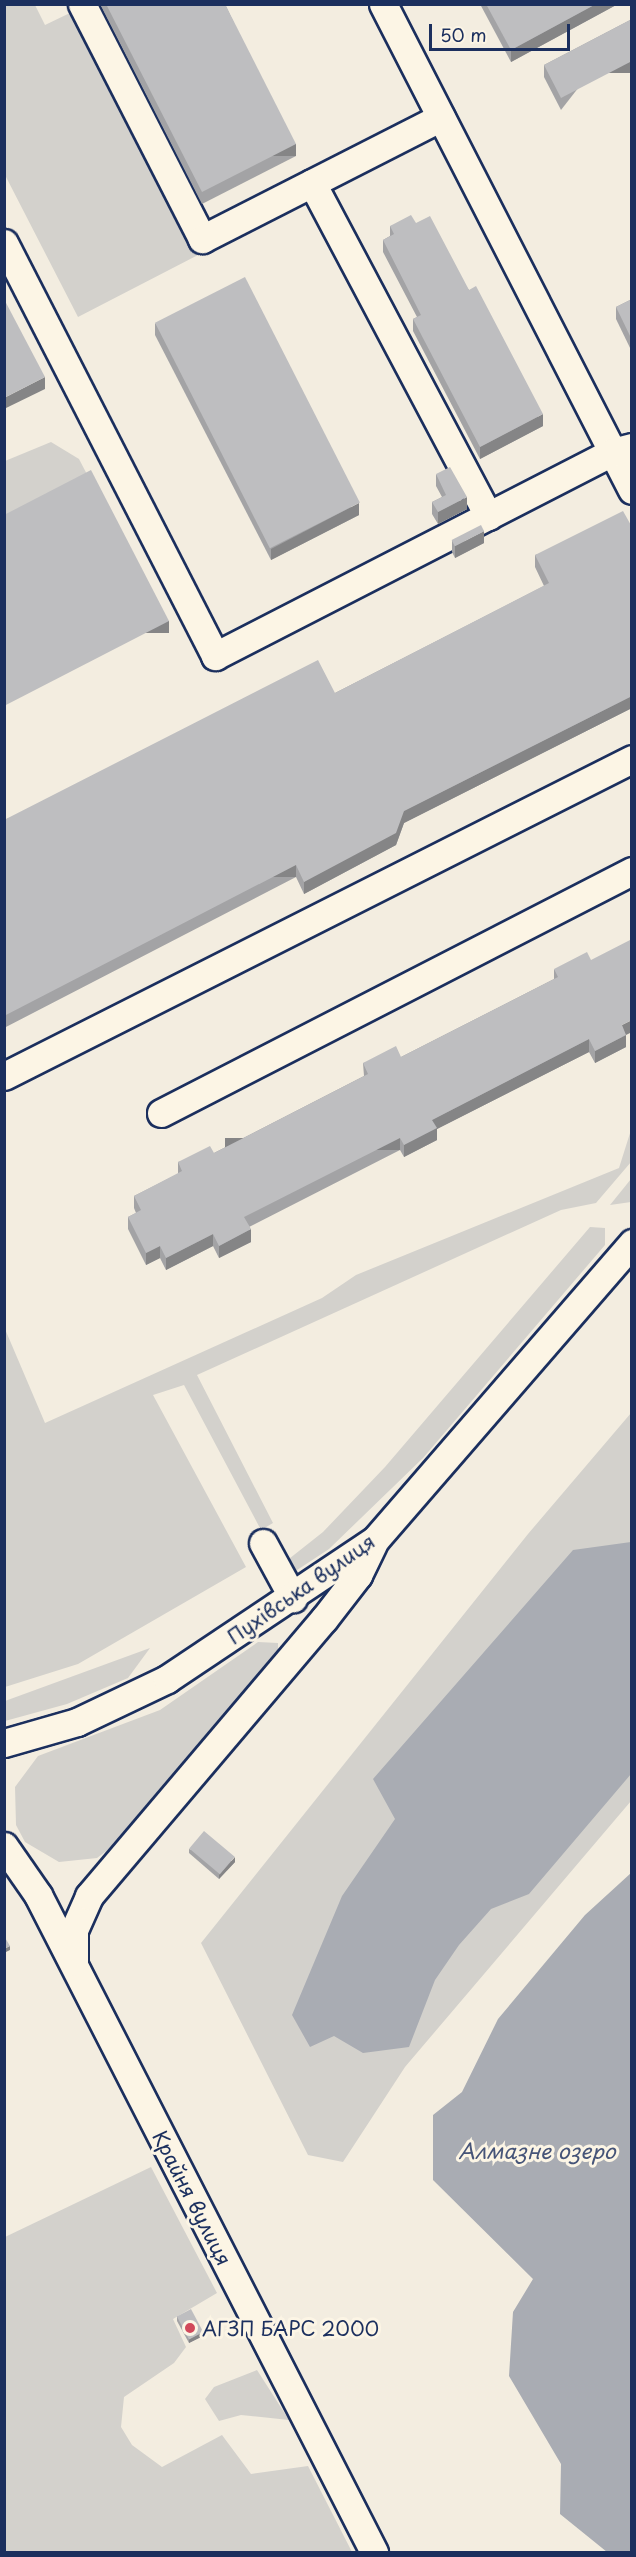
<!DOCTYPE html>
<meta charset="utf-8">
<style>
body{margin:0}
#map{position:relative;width:636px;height:2557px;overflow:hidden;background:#f3ede0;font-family:"Playpen Sans",sans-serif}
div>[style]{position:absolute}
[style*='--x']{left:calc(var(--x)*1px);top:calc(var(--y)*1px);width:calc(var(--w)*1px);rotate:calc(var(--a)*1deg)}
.green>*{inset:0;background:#d3d1cc}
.water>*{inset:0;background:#a9acb3}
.roads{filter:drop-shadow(2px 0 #1b2f5e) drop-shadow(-2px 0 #1b2f5e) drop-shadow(0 2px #1b2f5e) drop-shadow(0 -2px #1b2f5e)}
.minor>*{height:27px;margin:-13.5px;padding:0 13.5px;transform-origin:13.5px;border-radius:13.5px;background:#fcf5e5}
.wall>*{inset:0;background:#a3a3a5}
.shaded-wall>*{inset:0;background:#858586;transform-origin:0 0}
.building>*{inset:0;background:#bebec0;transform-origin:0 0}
.dots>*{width:16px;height:16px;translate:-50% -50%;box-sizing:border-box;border:3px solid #fcf5e5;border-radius:50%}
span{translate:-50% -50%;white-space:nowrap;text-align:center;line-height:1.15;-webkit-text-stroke:6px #fcf5e5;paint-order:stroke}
.street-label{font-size:20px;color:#1b2f5e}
.poi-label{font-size:20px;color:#1b2f5e}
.left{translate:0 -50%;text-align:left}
.water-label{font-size:21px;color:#465478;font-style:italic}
.frame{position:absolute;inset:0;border:6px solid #1b2f5e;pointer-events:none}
.scale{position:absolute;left:429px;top:24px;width:141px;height:27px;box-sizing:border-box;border:3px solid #1b2f5e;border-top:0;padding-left:8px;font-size:18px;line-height:21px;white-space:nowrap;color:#1b2f5e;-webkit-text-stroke:4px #fcf5e5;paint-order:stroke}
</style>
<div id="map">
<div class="green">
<i style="clip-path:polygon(5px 5px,35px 5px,45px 25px,72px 12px,198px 255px,78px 317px,5px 175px)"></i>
<i style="clip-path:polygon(51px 442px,79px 459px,91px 482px,5px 527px,5px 461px)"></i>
<i style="clip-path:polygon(631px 1130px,631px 1162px,596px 1203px,561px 1210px,197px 1375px,273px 1523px,261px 1530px,184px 1385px,153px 1395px,246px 1567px,78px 1664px,5px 1687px,5px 1329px,45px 1423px,322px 1298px,356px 1275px,619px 1168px)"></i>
<i style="clip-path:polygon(631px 1179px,631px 1202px,610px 1205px)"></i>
<i style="clip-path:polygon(590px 1227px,605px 1228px,605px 1245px,423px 1458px,329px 1549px,291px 1574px,280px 1566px,323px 1532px,385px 1467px)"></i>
<i style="clip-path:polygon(631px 1413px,631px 1801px,405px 2067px,343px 2162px,308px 2155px,201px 1943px,528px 1534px)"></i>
<i style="clip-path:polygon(258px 1642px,278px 1643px,278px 1658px,113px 1846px,97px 1858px,59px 1862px,25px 1842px,16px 1825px,15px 1787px,38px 1756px,160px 1710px)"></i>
<i style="clip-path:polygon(150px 1648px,128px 1678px,67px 1704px,5px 1721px,5px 1701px)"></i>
<i style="clip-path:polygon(151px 2167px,217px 2293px,173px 2319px,186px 2347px,174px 2363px,124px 2397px,121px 2427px,132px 2445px,162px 2467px,222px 2435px,251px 2474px,308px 2466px,352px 2552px,5px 2552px,5px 2237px)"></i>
<i style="clip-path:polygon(257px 2370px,289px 2420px,241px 2415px,219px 2421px,205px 2399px,214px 2387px)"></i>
</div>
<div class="water">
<i style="clip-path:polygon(631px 1542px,631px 1774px,529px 1894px,491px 1909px,459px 1945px,435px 1980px,409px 2047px,363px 2053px,334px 2036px,310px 2047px,292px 2015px,342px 1896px,395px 1819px,373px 1779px,573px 1550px)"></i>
<i style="clip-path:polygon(631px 1873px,632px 2552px,607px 2552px,560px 2514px,561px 2464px,509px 2376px,513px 2312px,533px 2279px,433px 2180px,433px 2115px,462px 2092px,498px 2019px,585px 1915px)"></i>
</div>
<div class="roads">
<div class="minor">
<i style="--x:82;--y:4;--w:264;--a:62.9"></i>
<i style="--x:202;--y:239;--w:268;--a:-27"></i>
<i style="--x:383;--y:4;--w:546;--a:62.87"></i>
<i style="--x:312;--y:183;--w:377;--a:62.1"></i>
<i style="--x:4;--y:243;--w:464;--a:62.9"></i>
<i style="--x:215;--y:656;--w:446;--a:-27.2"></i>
<i style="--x:612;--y:452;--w:21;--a:-14"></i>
<i style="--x:4;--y:1076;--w:703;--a:-26.78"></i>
<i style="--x:161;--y:1113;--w:530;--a:-27.19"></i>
<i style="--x:263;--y:1543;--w:63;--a:61.4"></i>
<i style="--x:4;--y:1743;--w:76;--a:-16"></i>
<i style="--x:77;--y:1722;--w:100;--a:-25.5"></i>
<i style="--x:167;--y:1679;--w:250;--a:-33.8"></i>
<i style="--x:375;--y:1540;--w:393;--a:-49.1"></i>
<i style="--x:4;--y:1846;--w:60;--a:55.2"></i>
<i style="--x:38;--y:1895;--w:738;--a:62.91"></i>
<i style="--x:74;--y:1962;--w:32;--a:-90"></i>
<i style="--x:74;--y:1930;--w:37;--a:-66"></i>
<i style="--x:89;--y:1896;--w:363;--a:-49.7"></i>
<i style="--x:324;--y:1619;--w:56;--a:-52.3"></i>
<i style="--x:358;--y:1575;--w:34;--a:-64"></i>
</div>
</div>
<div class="wall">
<i style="clip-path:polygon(100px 4px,225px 4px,296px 156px,202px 204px)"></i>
<i style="clip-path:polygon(480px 4px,618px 4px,511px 62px)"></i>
<i style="clip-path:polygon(632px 19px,561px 110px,544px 77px,544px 65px)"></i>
<i style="clip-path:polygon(416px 223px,469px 290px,543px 426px,480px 459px,413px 331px,413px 319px,417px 317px,383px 252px,383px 240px,390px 236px,390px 226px)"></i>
<i style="clip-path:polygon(632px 299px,632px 352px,616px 319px,616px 307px)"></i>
<i style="clip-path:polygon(155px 323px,359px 515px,271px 560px,155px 335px)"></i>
<i style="clip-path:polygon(436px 474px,467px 509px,438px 524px,432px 514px,432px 502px,442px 497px,436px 486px)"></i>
<i style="clip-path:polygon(632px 527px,632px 708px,404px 823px,396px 845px,304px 894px,296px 877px,4px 1028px,4px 820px,335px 693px,544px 586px,535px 567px,535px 555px)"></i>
<i style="clip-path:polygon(452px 540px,484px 543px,455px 558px,452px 552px)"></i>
<i style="clip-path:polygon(554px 969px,626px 1035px,626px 1047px,595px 1063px,589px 1052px,437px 1129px,437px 1140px,404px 1157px,400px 1150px,249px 1227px,251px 1242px,219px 1258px,213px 1246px,166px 1270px,160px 1258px,146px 1265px,128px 1229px,128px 1217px,136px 1213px,134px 1208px,134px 1196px,178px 1174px,178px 1162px,214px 1153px,364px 1076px,363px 1063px,401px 1057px,554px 979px)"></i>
<i style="clip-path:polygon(189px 1849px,235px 1862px,219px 1879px,189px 1853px)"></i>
<i style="clip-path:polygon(177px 2316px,203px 2336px,189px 2343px,177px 2321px)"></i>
</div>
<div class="shaded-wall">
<i style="clip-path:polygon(596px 4px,618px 4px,511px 62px,511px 50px)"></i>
<i style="left:632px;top:61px;width:12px;height:80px;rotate:90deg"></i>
<i style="left:296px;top:144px;width:12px;height:106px;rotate:90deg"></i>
<i style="clip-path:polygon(45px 377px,45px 389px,4px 409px,4px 398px)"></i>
<i style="clip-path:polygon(543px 414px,543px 426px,480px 459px,480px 447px)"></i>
<i style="clip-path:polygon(467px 497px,467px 509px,438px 524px,438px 512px)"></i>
<i style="clip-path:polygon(359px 503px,359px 515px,271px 560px,271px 549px)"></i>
<i style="clip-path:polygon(484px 531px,484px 543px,455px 558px,455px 546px)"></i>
<i style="left:169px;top:621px;width:12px;height:186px;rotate:90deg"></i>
<i style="clip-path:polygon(632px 696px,632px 708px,404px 823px,396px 845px,304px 894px,304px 882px,404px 811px)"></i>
<i style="left:296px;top:865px;width:12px;height:329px;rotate:90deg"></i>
<i style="clip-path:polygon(632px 1020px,632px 1032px,622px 1037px,622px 1025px)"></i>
<i style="clip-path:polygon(626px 1035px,626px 1047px,595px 1063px,595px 1051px)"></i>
<i style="clip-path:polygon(589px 1039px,589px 1052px,437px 1129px,437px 1140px,404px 1157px,404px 1145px,432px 1120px)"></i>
<i style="left:400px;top:1138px;width:12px;height:175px;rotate:90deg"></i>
<i style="clip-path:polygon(251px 1229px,251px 1242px,219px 1258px,219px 1246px)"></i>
<i style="clip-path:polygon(213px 1234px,213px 1246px,166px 1270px,166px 1258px)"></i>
<i style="clip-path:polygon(160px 1246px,160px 1258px,146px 1265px,146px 1253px)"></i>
<i style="clip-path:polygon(235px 1857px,235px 1862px,219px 1879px,219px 1875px)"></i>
<i style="clip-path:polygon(10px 1946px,10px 1950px,4px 1953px,4px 1949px)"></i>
<i style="clip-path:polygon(203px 2332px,203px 2336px,189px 2343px,189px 2339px)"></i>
</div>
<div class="building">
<i style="clip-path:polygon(106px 4px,225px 4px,296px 144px,202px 192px)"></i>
<i style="clip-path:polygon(486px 4px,596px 4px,511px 50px)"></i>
<i style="clip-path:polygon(632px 19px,632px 61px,561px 98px,544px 65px)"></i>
<i style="clip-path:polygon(411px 215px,416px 223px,430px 216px,469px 290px,476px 286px,543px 414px,480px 447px,413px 319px,421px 315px,383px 240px,394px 234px,390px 226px)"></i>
<i style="left:245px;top:277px;width:253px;height:101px;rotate:63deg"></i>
<i style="clip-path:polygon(4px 299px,45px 377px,4px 398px)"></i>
<i style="clip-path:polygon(632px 299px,632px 340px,616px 307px)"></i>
<i style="clip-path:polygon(450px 467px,467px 497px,438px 512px,432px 502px,446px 495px,436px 474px)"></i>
<i style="clip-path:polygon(91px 470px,169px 621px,4px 706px,4px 515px)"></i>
<i style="clip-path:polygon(623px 511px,632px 527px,632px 696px,404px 811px,396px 833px,304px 882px,296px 865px,4px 1016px,4px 820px,318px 660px,335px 693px,549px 583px,535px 555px)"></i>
<i style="left:481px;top:525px;width:7px;height:33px;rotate:63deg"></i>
<i style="clip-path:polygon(632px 939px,632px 1020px,622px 1025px,626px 1035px,595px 1051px,589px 1039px,432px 1120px,437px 1128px,404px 1145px,400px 1138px,244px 1217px,251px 1229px,219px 1246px,213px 1234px,166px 1258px,160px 1246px,146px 1253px,128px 1217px,141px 1210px,134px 1196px,182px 1171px,178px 1162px,210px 1146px,214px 1153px,368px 1074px,363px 1063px,396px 1046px,401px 1057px,558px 977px,554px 969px,587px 952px,591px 960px)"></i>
<i style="left:204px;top:1831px;width:40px;height:23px;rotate:40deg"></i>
<i style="clip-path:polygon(4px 1936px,10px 1946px,4px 1949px)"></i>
<i style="left:191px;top:2309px;width:26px;height:16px;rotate:62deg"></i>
</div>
<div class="dots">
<i style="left:190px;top:2328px;background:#d1495b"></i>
</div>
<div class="street-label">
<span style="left:301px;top:1589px;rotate:-35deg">Пухівська вулиця</span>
<span style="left:192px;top:2198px;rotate:63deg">Крайня вулиця</span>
</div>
<div class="poi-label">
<span class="left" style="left:202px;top:2328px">АГЗП БАРС 2000</span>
</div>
<div class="water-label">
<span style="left:537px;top:2150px">Алмазне озеро</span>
</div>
<div class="frame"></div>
<div class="scale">50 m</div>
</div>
